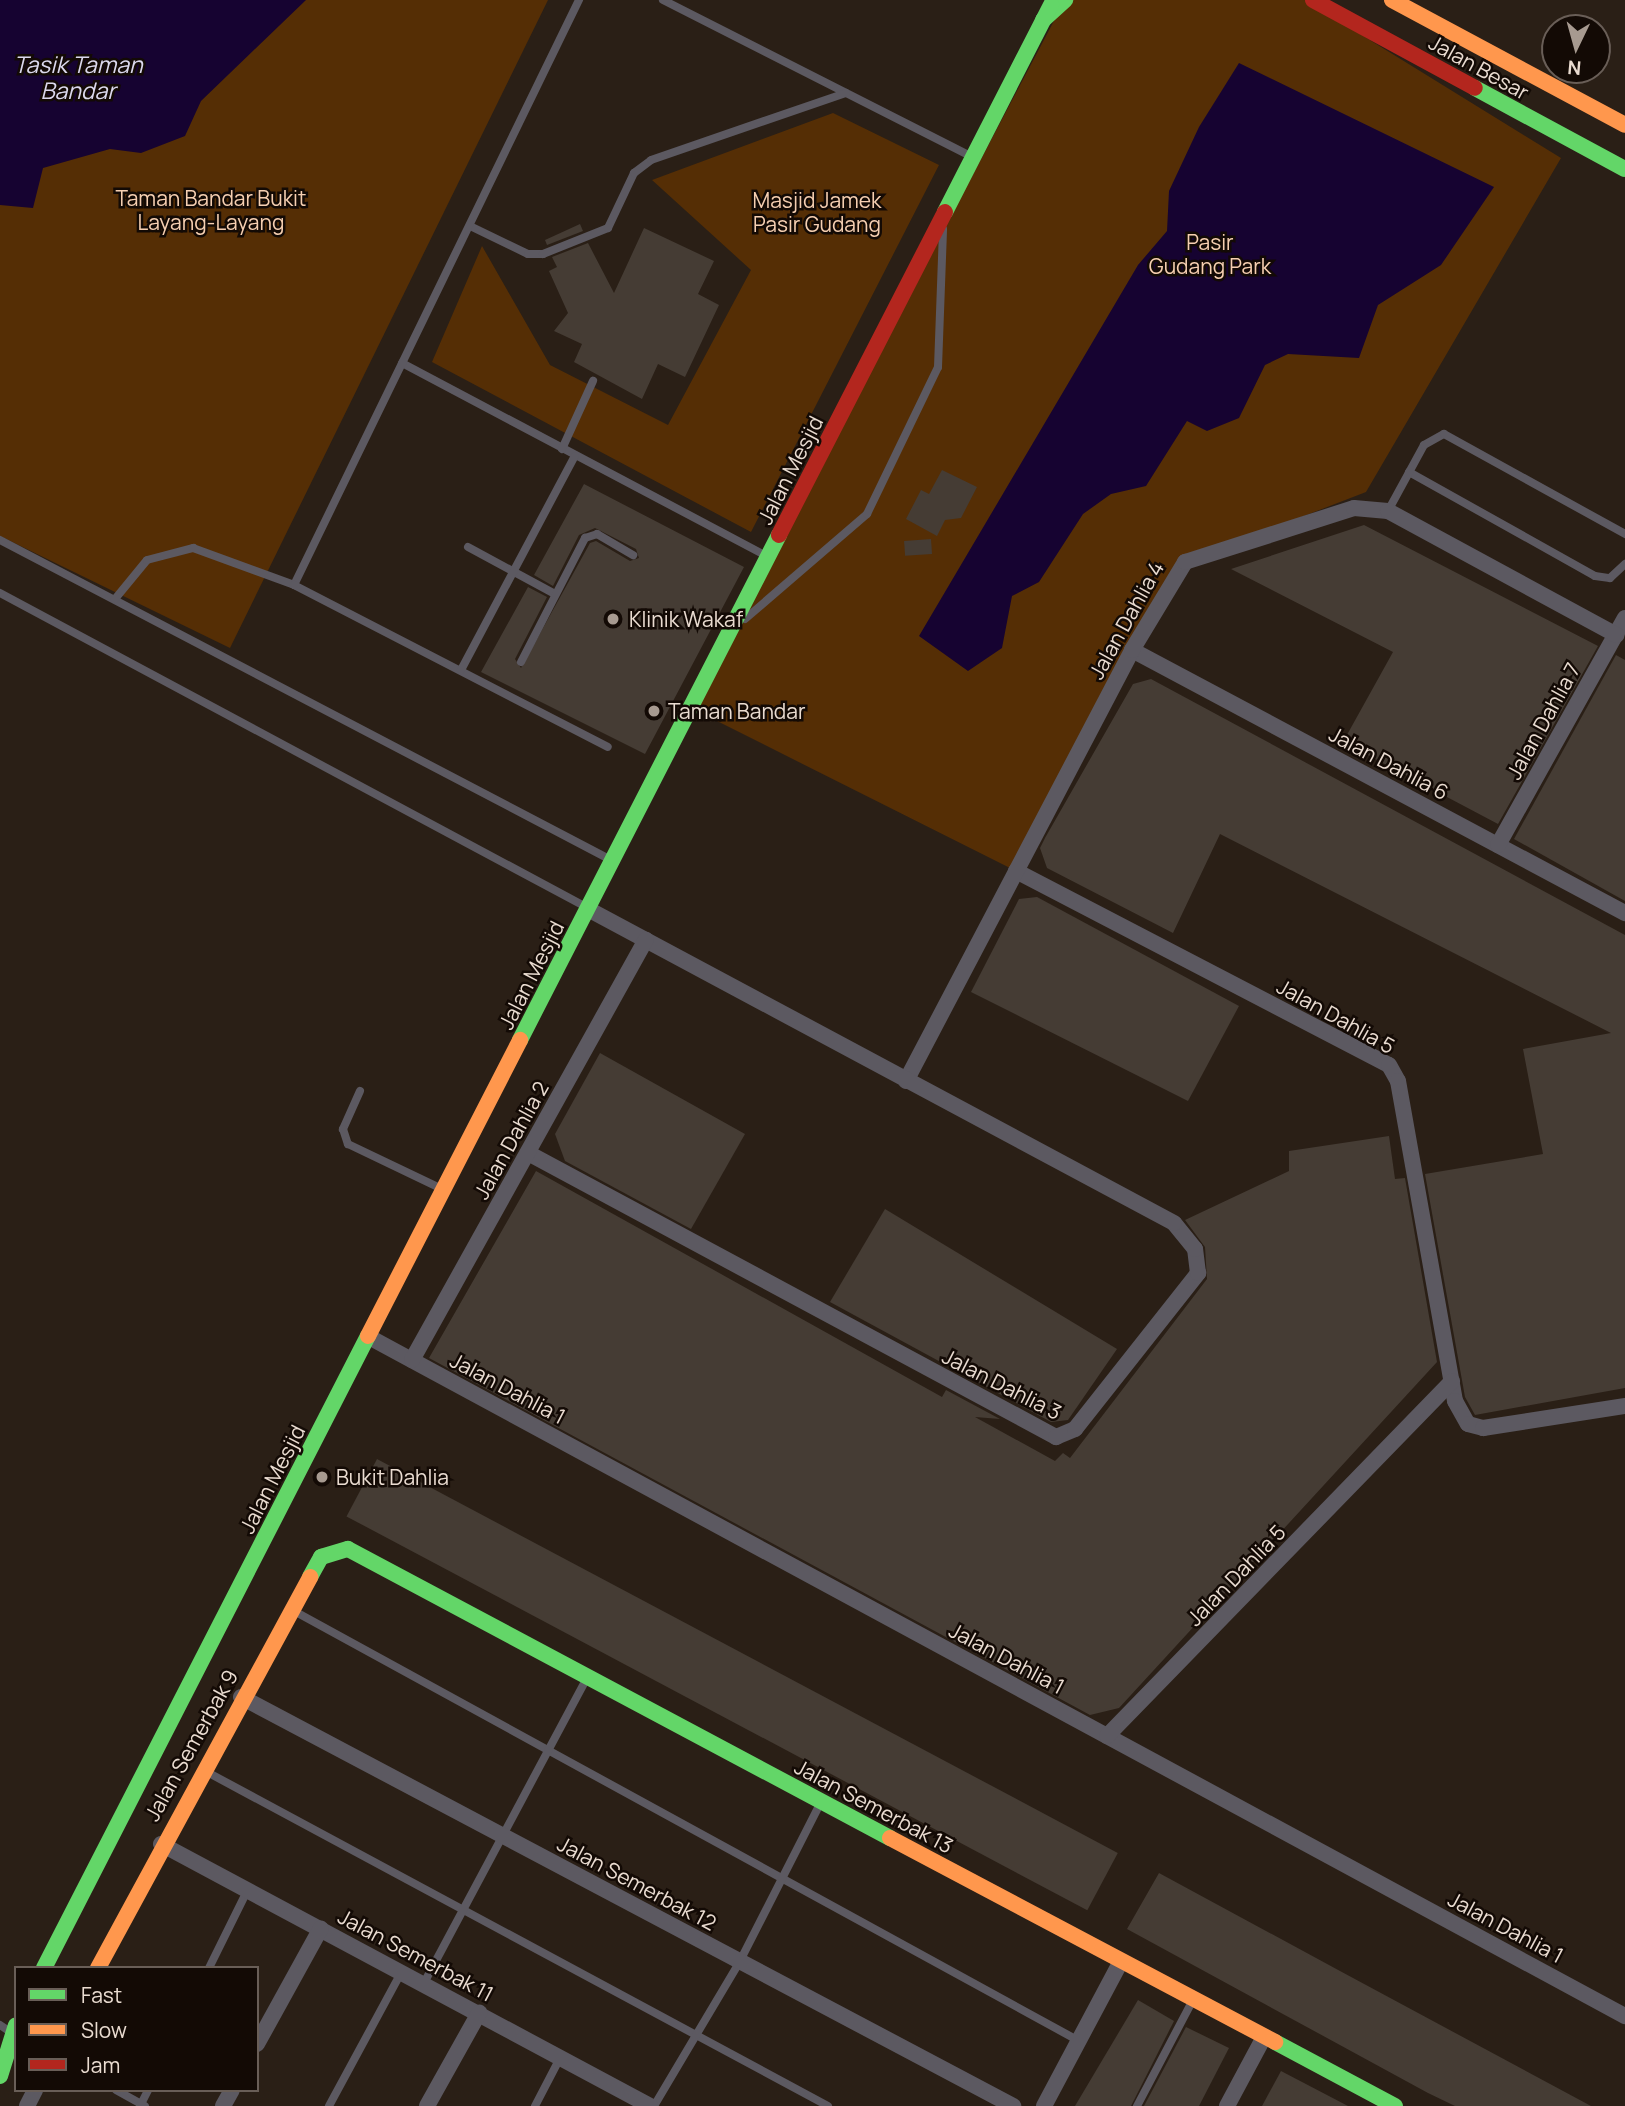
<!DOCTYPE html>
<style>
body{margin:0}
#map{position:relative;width:1625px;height:2106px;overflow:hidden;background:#2a1f16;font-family:Manrope,sans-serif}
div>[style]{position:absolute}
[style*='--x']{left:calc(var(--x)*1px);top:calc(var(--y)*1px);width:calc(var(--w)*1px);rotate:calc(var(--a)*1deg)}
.green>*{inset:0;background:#552e05}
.water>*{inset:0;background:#160331}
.building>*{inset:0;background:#453c34;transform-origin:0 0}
.lane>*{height:8px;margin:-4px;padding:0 4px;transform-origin:4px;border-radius:4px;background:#5c5961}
.street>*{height:16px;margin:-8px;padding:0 8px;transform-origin:8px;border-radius:8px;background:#5c5961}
.fast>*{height:16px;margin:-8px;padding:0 8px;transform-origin:8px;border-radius:8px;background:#63d668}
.slow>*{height:16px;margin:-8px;padding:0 8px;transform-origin:8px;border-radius:8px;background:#ff974d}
.jam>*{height:16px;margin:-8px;padding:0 8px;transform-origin:8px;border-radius:8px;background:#b3261e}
.dots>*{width:19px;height:19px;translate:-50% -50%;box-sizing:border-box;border:4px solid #130a05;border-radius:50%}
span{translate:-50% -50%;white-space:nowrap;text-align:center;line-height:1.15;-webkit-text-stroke:5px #130a05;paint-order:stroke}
.street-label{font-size:21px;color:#eadcd1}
.park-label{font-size:21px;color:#f6cfb1}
.poi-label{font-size:21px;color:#eadcd1}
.left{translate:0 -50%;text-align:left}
.water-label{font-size:23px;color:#dbd8ed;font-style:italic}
.legend{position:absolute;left:14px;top:1966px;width:245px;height:126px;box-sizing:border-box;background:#130a05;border:2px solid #695e57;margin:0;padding:9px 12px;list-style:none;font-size:21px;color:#eadcd1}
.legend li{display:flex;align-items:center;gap:14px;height:35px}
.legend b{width:35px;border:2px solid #695e57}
.north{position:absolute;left:1541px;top:14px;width:70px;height:70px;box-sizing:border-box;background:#130a05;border:2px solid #695e57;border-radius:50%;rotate:185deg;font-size:19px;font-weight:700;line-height:28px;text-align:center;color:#eadcd1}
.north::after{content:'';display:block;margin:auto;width:24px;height:32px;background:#a79a90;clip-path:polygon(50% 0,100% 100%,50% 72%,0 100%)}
</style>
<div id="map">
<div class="green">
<i style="clip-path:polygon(0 0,548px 0,230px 648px,0 536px)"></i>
<i style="clip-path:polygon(1065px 0,1305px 0,1561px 158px,1366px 492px,1190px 560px,1016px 871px,691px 708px)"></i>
<i style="clip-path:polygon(833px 113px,939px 165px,751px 532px,432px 362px,482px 246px,550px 365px,668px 425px,751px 270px,652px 180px)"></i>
</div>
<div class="water">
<i style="clip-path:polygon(0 0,306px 0,201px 101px,185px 136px,141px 153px,110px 149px,43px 168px,33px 208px,0 205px)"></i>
<i style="clip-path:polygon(1239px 63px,1494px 187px,1441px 265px,1378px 305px,1359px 358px,1288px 354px,1265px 365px,1239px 418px,1207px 431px,1187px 421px,1146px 486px,1111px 494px,1083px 514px,1039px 582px,1012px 596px,1002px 648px,968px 671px,919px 636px,1138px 265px,1167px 231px,1169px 191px,1199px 127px)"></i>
</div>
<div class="building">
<i style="clip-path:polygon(580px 224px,583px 231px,547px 245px,545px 240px)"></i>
<i style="clip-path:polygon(644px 228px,714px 261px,698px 294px,719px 305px,685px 377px,658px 364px,642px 399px,574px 362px,582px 344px,554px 331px,568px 313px,549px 271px,557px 267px,552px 257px,588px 243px,614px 293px)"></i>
<i style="clip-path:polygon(942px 470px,977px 487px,961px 518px,945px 520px,937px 536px,906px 519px,921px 490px,929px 494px)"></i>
<i style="clip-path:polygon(584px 484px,744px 567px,645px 754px,481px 672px,528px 587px,547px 597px,515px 659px,521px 668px,590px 543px,596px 541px,630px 561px,639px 558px,636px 549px,595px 528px,579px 535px,553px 586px,534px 575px)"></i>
<i style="clip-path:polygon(1364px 525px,1598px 646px,1498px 824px,1343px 742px,1393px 652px,1231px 569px)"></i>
<i style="left:931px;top:539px;width:15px;height:27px;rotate:86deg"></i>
<i style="clip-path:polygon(1616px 655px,1625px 660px,1625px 901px,1514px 839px)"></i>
<i style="clip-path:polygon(1151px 679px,1625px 935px,1625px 1388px,1475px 1415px,1465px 1397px,1425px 1174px,1543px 1154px,1523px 1049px,1611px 1033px,1220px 834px,1173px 933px,1047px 868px,1040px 848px,1045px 838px,1133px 684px)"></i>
<i style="clip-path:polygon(1037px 897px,1239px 1006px,1188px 1101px,971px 992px,1019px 899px)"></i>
<i style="clip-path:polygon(600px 1053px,745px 1134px,691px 1229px,565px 1161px,555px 1134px)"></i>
<i style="clip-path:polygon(1389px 1136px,1395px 1179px,1405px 1178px,1437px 1362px,1119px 1708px,1090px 1715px,429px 1358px,536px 1171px,942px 1397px,946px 1390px,1000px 1419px,975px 1417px,1055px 1461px,1063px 1453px,1070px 1458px,1207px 1279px,1205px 1247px,1185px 1220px,1289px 1171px,1289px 1151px)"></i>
<i style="clip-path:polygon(885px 1209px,1117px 1349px,1068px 1420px,1051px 1422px,830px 1302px)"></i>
<i style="left:377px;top:1459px;width:839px;height:65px;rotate:28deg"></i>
<i style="clip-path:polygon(1159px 1873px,1340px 1971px,1591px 2106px,1455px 2106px,1428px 2093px,1127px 1929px)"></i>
<i style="clip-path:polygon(1138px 2000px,1174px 2021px,1131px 2106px,1075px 2106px)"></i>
<i style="clip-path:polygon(1186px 2027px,1229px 2048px,1199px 2106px,1144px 2106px)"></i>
<i style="clip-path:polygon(1281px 2071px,1348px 2106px,1262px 2106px)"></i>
</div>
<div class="lane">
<i style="--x:663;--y:0;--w:345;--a:26.9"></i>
<i style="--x:470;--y:226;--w:64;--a:25.8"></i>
<i style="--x:528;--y:254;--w:15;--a:0"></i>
<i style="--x:543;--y:254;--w:70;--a:-21.8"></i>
<i style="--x:608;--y:228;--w:61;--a:-64.7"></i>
<i style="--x:634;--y:173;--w:21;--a:-37"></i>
<i style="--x:651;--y:160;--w:206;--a:-19"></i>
<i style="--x:402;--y:363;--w:411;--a:27.9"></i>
<i style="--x:562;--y:449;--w:75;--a:-65.5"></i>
<i style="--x:1409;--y:472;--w:213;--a:29.2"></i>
<i style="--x:1595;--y:576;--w:15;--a:8"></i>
<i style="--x:1610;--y:578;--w:21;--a:-43"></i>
<i style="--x:1388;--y:511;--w:75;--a:-61.4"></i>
<i style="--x:1424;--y:445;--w:23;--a:-29"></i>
<i style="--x:1444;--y:434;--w:207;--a:28.9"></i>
<i style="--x:0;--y:540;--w:690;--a:27.64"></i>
<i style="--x:468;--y:547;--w:97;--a:28.4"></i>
<i style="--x:294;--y:585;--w:651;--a:-64.03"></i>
<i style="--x:0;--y:593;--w:665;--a:28.18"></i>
<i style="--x:115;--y:599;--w:50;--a:-50.6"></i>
<i style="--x:147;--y:560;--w:48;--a:-14.6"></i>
<i style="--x:193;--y:548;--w:108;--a:20.1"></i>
<i style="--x:294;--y:585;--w:353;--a:27.3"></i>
<i style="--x:745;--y:619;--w:161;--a:-40.7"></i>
<i style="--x:867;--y:514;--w:163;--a:-64.2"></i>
<i style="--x:938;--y:367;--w:138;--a:-87.9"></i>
<i style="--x:521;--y:662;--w:140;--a:-62.7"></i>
<i style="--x:585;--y:538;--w:13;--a:-18"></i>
<i style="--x:597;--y:534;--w:42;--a:30.3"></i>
<i style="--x:461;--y:670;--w:242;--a:-62"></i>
<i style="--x:360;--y:1091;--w:42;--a:114.1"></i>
<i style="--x:343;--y:1129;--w:16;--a:72"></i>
<i style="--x:348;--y:1144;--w:104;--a:25.6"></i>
<i style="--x:294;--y:1611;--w:895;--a:28.71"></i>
<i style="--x:207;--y:1772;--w:705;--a:28.27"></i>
<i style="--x:209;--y:1968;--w:88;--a:-63.7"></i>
<i style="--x:424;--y:1983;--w:344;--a:-61.9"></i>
<i style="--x:0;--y:2025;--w:14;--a:34"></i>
<i style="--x:116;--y:2090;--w:33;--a:29"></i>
<i style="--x:140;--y:2106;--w:18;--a:-63"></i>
<i style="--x:329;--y:2106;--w:153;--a:-61.6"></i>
<i style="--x:535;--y:2106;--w:54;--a:-62.5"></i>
<i style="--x:654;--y:2106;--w:169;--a:-59.3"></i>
<i style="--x:740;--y:1961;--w:176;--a:-63"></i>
<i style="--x:1137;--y:2106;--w:120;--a:-62.2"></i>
</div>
<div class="street">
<i style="--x:1132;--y:650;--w:559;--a:28.08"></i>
<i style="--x:1498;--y:845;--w:260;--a:-60.8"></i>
<i style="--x:1016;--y:871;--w:420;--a:27.5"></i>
<i style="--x:1389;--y:1065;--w:18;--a:61"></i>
<i style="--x:1398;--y:1081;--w:325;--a:79.9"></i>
<i style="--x:1455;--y:1401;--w:26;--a:61"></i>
<i style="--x:1468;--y:1424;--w:16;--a:15"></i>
<i style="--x:1483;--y:1428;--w:144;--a:-8.8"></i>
<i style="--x:906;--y:1081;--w:487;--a:-62.3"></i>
<i style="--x:1132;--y:650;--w:103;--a:-58.9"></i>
<i style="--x:1185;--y:562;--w:177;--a:-17.7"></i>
<i style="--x:1354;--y:508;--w:34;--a:5"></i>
<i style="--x:1388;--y:511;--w:260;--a:28.5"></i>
<i style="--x:528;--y:1153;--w:600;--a:28.27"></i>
<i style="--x:1056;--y:1437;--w:21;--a:-23"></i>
<i style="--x:1075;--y:1429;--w:199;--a:-51.7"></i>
<i style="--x:1198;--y:1273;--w:24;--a:-97"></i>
<i style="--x:1195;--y:1249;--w:33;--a:-129"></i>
<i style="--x:1174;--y:1223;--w:665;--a:-151.82"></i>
<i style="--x:369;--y:1337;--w:1428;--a:28.4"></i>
<i style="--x:412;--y:1360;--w:481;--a:-60.9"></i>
<i style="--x:241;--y:1697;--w:874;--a:27.91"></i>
<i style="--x:1107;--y:1736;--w:495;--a:-45.8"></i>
<i style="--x:161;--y:1844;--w:555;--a:28.18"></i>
<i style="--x:257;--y:2044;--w:132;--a:-61.1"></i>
<i style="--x:27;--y:2106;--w:18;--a:-63"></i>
<i style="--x:223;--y:2106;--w:18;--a:-61"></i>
<i style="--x:427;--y:2106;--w:107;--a:-60.8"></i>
<i style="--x:1044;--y:2106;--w:164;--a:-62"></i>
<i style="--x:1227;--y:2106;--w:78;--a:-61.8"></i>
</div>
<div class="fast">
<i style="--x:1043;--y:20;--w:30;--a:-42"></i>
<i style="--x:1475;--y:88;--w:170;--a:28.4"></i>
<i style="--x:945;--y:212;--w:233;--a:-62.9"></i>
<i style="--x:520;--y:1040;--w:568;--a:-62.85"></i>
<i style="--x:310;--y:1577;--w:23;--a:-61"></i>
<i style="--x:321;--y:1557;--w:28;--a:-17"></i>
<i style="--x:348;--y:1549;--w:614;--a:28.07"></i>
<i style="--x:44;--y:1968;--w:710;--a:-62.86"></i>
<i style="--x:1275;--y:2042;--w:136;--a:28.1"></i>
<i style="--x:0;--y:2076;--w:53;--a:-72.6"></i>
</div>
<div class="slow">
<i style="--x:1392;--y:0;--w:264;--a:28.2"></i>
<i style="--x:368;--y:1336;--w:333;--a:-62.8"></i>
<i style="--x:890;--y:1838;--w:436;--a:27.9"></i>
<i style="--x:98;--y:1968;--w:445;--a:-61.5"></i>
</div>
<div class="jam">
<i style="--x:1313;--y:0;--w:184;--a:28.5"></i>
<i style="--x:779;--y:535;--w:363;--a:-62.8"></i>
</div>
<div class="dots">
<i style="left:613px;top:619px;background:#a79a90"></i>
<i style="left:654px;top:711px;background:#a79a90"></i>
<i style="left:322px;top:1477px;background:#a79a90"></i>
</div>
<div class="street-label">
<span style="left:1479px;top:67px;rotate:29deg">Jalan Besar</span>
<span style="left:790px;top:470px;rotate:-63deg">Jalan Mesjid</span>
<span style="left:1126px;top:620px;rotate:-61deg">Jalan Dahlia 4</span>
<span style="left:1543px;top:721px;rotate:-61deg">Jalan Dahlia 7</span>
<span style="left:1389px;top:763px;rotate:28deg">Jalan Dahlia 6</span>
<span style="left:531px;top:975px;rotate:-63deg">Jalan Mesjid</span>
<span style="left:1336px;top:1016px;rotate:29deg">Jalan Dahlia 5</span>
<span style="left:511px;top:1140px;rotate:-61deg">Jalan Dahlia 2</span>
<span style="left:1002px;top:1384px;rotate:27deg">Jalan Dahlia 3</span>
<span style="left:508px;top:1388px;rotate:28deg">Jalan Dahlia 1</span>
<span style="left:272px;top:1479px;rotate:-63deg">Jalan Mesjid</span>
<span style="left:1236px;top:1575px;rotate:-46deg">Jalan Dahlia 5</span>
<span style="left:1007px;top:1658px;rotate:28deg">Jalan Dahlia 1</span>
<span style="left:191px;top:1745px;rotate:-61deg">Jalan Semerbak 9</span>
<span style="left:874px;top:1806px;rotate:28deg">Jalan Semerbak 13</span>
<span style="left:637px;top:1883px;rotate:28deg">Jalan Semerbak 12</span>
<span style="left:1506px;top:1927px;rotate:28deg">Jalan Dahlia 1</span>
<span style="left:416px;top:1955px;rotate:28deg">Jalan Semerbak 11</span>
</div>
<div class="park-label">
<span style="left:211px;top:210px">Taman Bandar Bukit<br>Layang-Layang</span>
<span style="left:817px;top:212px">Masjid Jamek<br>Pasir Gudang</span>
<span style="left:1210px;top:254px">Pasir<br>Gudang Park</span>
</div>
<div class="poi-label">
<span class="left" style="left:629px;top:619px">Klinik Wakaf</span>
<span class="left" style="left:668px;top:711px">Taman Bandar</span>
<span class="left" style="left:336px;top:1477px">Bukit Dahlia</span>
</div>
<div class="water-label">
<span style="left:78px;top:77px">Tasik Taman<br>Bandar</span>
</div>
<ul class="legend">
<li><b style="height:9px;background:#63d668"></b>Fast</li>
<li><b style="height:9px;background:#ff974d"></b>Slow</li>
<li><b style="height:9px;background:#b3261e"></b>Jam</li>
</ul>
<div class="north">N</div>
</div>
